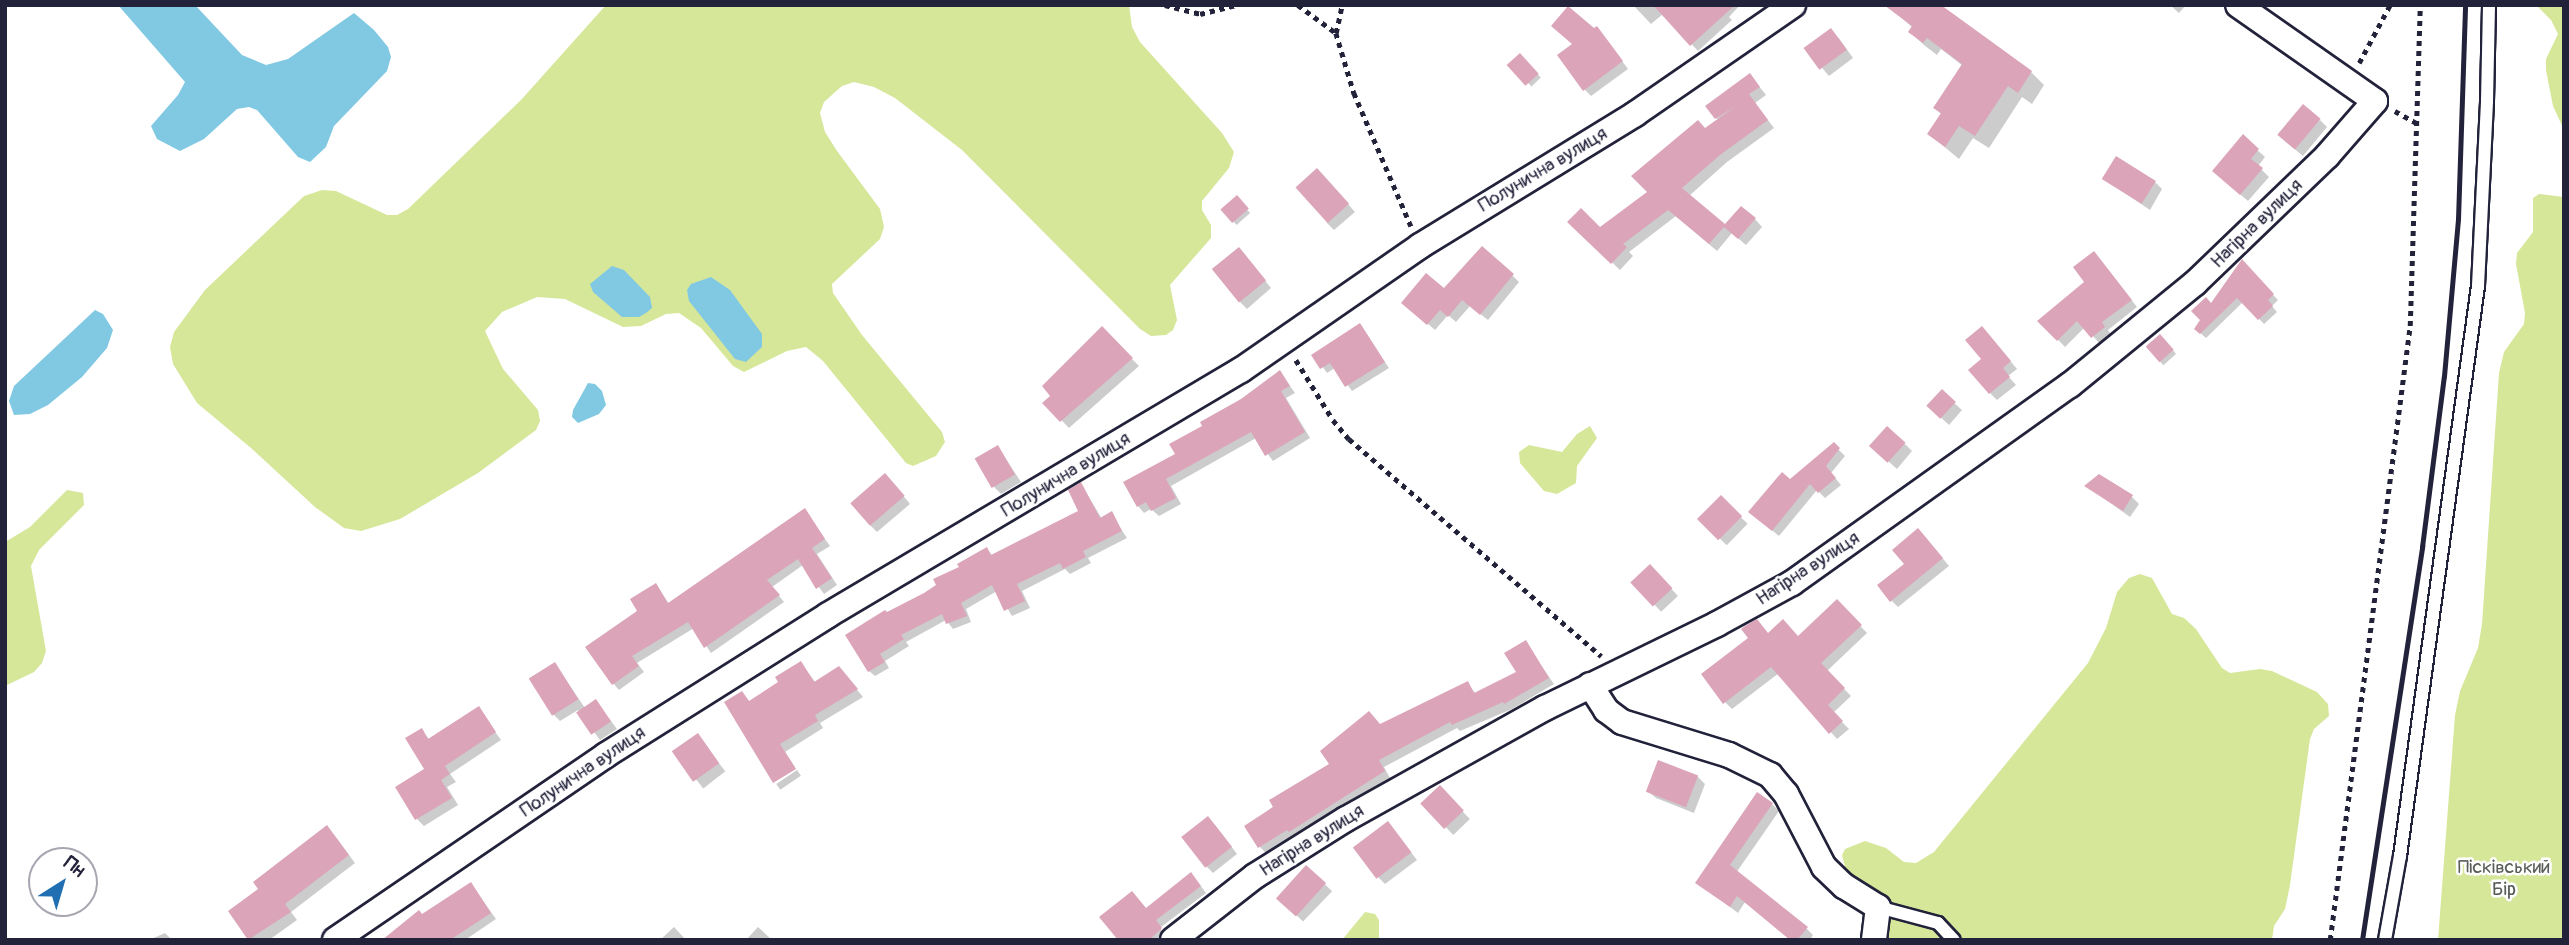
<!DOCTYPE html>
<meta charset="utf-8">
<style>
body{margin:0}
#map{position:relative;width:2569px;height:945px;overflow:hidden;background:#fff;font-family:Pangolin,sans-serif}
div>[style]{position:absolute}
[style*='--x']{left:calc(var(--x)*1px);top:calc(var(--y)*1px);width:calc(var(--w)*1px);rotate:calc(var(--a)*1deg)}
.green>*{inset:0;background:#d6e79a}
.water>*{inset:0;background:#81c9e2}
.shadow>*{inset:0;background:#0003;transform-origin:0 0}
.building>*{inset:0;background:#dba4b8;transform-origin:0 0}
.path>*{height:4.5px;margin-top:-2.25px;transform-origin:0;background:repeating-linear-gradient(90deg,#22223b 0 5px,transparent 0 10px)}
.roads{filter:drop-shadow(2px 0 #22223b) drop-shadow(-2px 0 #22223b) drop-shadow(0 2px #22223b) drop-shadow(0 -2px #22223b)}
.lane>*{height:12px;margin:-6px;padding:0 6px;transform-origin:6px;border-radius:6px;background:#fff}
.street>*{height:24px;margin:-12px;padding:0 12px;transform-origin:12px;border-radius:12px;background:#fff}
.rail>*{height:5px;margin:-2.5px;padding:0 2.5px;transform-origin:2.5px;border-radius:2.5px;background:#22223b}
span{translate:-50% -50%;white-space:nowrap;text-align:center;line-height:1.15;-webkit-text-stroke:5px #fff;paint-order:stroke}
.street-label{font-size:19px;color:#22223b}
.park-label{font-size:19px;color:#585d58}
.frame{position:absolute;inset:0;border:7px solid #22223b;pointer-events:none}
.north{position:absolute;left:28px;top:847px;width:70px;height:70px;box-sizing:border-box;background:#fff;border:2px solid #a7a7b1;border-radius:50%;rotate:37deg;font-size:19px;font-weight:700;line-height:28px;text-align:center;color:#22223b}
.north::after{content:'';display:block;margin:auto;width:24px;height:32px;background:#1f6fb2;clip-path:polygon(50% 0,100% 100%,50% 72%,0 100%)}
</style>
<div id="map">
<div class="green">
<i style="clip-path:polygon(606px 5px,1129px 5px,1132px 27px,1140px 42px,1222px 133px,1234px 152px,1229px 168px,1202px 201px,1202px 210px,1211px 225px,1211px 238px,1170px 285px,1177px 320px,1173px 330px,1166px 335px,1151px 336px,1140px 329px,962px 150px,895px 98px,874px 87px,854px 82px,842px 86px,824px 102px,820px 113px,825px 132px,837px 151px,880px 209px,884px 227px,880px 239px,832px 284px,833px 293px,862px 335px,942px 432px,945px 442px,936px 456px,913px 466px,906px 463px,823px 361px,806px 347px,787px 351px,744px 372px,733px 366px,701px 328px,679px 313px,666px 314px,641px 326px,623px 327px,565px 299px,537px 297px,502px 312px,485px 331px,503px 369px,538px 410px,540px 421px,536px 430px,478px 473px,400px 519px,361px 531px,344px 528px,315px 507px,251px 448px,197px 403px,173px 364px,170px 347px,174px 332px,205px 290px,304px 196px,322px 190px,336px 191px,387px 215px,397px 215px,408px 209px,521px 100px)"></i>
<i style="clip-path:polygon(2536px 5px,2564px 5px,2564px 130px,2553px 106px,2546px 70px,2546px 59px,2558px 34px,2551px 20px)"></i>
<i style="clip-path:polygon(2539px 194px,2564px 197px,2564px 940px,2438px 940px,2455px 715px,2460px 691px,2478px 648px,2482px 624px,2499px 373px,2504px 352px,2524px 324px,2525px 313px,2516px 264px,2517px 253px,2533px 232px,2533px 198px)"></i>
<i style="clip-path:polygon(1590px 426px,1597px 438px,1577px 466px,1576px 483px,1557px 494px,1544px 491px,1520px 463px,1519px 452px,1529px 445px,1562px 452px,1577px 434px)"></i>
<i style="clip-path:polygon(67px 490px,83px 493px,84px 505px,39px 550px,31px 566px,46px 651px,42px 663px,34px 672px,5px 686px,5px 542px,30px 527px)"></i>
<i style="clip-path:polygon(2140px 574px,2152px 578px,2172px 614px,2184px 618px,2196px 629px,2222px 668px,2230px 673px,2260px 669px,2272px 671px,2317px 692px,2328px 704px,2329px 716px,2314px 729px,2310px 739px,2290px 885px,2285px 909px,2274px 926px,2272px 940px,1880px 940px,1845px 867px,1842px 855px,1845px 849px,1865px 841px,1886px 848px,1904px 862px,1916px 863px,1934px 852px,2088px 663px,2106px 628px,2117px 592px,2129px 578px)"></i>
<i style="clip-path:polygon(1365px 912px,1375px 914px,1379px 920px,1379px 940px,1342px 940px)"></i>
</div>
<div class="water">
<i style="clip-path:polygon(118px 5px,195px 5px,242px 55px,266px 65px,288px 59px,354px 13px,374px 30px,388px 47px,391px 57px,387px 71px,334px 126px,326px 147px,310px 162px,298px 157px,257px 110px,249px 107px,237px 109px,204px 139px,180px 151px,157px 139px,151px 126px,178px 95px,185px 82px)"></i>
<i style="clip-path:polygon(612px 266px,624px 270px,650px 297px,652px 308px,646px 313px,639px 317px,622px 317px,593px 292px,590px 284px)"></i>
<i style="clip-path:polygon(711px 277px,730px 290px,762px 334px,762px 347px,746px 362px,735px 359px,689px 301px,687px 290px,691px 284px)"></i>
<i style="clip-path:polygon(95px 310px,103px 314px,113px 330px,107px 348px,82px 377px,48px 405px,30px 414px,14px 415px,9px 401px,14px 386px)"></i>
<i style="clip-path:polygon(588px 383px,595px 384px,602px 391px,606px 405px,599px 414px,578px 423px,572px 417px,573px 410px)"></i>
</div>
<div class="shadow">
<i style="clip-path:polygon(1633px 5px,1740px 5px,1729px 17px,1732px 20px,1698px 51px,1663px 14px,1651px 24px)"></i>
<i style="clip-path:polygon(1939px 5px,2031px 72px,2044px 85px,2032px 104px,2022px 97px,1989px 148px,1973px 138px,1959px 159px,1929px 134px,1942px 115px,1935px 108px,1963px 66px,1941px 49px,1937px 55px,1924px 45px,1910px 32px,1913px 28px,1895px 12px)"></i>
<i style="clip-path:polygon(2170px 5px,2186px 5px,2179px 13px)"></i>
<i style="clip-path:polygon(1594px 30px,1603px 35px,1628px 69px,1591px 96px,1585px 90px)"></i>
<i style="clip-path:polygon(1838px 37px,1853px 58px,1829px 76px,1806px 49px)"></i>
<i style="left:1520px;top:56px;width:30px;height:13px;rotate:46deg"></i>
<i style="clip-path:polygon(1750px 75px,1766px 95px,1755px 103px,1774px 128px,1727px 162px,1689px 196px,1726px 227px,1755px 219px,1762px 227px,1746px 245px,1732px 233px,1717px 251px,1676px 216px,1629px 252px,1633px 256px,1620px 270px,1570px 222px,1600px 229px,1649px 192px,1706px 130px,1719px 120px,1716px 118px)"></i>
<i style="clip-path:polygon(2320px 120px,2327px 127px,2303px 156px,2286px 142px)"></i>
<i style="clip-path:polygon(2243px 137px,2265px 157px,2258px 166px,2269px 177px,2248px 201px,2221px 178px)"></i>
<i style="clip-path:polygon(1324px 177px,1355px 212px,1334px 230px,1327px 223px)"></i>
<i style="clip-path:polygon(2104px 179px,2155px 182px,2162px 189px,2150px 210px)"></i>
<i style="left:1237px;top:198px;width:20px;height:18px;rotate:49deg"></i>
<i style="clip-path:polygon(1246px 257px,1271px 288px,1247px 309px,1240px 302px)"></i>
<i style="clip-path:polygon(2101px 261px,2137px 307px,2108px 330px,2111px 335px,2100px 344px,2085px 327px,2065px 347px,2040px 321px,2087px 282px)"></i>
<i style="clip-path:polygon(2242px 262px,2278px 300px,2272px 306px,2277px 312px,2264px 324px,2243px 302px,2206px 338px,2196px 329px)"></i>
<i style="clip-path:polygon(1513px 276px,1519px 282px,1488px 320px,1470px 306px,1456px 322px,1448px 315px,1435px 330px,1411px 309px,1444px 290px)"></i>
<i style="clip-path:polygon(1360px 326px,1389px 368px,1352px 391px,1335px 368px,1327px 373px,1314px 355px)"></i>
<i style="clip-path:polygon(1102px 329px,1139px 366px,1069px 428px,1045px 403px)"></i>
<i style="clip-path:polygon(1989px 335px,2017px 369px,2008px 376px,2016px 385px,1997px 400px,1990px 393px,1984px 359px)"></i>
<i style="left:2160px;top:336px;width:24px;height:17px;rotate:48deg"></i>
<i style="clip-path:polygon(1280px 372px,1295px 393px,1286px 398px,1310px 438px,1273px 461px,1256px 438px,1171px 486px,1181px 504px,1159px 516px,1151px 509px,1144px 513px,1138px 506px,1204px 426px)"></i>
<i style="clip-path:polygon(1942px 392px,1962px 410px,1949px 425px,1936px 413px)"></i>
<i style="clip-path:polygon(1905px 444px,1912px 451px,1897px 469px,1879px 453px)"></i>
<i style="clip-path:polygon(1834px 445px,1845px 456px,1831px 473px,1841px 485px,1825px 498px,1817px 490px,1779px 536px,1757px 518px,1790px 481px)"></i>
<i style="clip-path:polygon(998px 447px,1021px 482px,1001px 494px,994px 487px)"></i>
<i style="clip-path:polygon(892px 482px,910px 504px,877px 532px,870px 525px)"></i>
<i style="clip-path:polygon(1081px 484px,1102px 519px,1111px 514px,1127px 538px,1088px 558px,1091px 563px,1070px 574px,1065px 569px,1022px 591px,1030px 608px,1012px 616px,997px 591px,966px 609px,971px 622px,953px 629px,946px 620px,906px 642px,909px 646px,885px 661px,889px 668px,875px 676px,869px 671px,887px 614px,924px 595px,986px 549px,993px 556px,1080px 512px)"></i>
<i style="clip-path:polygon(2087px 486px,2132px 497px,2139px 504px,2130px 517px)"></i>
<i style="left:1721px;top:498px;width:37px;height:30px;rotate:44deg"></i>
<i style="clip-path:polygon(805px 511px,830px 546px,817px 554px,837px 585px,824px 594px,803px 565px,772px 587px,784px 602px,711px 653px,694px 628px,637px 663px,644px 672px,619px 690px,613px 683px,640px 611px,655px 585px,669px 604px)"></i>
<i style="clip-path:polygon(1925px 537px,1949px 566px,1898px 607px,1891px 600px,1906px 564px)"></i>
<i style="left:1650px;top:566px;width:41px;height:23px;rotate:47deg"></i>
<i style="clip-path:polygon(1837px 602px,1867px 633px,1827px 671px,1851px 696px,1833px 713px,1849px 729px,1837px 739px,1779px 673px,1732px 709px,1725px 702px,1768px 635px,1799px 638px)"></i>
<i style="clip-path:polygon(1525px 642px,1554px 684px,1512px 709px,1460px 731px,1457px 728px,1384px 767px,1390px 778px,1297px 837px,1294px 835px,1266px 853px,1260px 847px,1246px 827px,1380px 726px,1467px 683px,1476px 694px,1518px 672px)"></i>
<i style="clip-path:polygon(801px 663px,816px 683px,845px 675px,863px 697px,820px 723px,823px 728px,785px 752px,795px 767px,773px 781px,741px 693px,750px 703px,780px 683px)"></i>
<i style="clip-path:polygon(555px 664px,585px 708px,596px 701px,617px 729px,600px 740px,578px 710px,560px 721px,553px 714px)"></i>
<i style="clip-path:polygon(478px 708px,501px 740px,450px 774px,456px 782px,447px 787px,458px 805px,424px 826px,417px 819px,427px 770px,422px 731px,430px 740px)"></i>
<i style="left:697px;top:735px;width:46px;height:28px;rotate:52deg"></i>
<i style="left:797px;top:770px;width:7px;height:25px;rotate:56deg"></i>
<i style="clip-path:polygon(1697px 776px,1705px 784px,1694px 813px,1656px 798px,1648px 791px)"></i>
<i style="left:1440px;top:788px;width:43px;height:23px;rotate:46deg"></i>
<i style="clip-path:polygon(1772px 804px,1779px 811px,1736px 873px,1806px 928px,1813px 935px,1810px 940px,1791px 940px,1745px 902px,1738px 913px,1697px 882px)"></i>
<i style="clip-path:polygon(1388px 823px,1417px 860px,1385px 884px,1378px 877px)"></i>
<i style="clip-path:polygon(1215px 825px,1237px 854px,1213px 873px,1206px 866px)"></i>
<i style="clip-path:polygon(334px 835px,355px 863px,291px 912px,297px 920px,269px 940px,250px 940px,230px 911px)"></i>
<i style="left:1307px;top:867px;width:35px;height:42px;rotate:44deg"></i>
<i style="clip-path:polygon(1197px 881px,1206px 893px,1161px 927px,1162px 940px,1120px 940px,1146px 910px)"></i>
<i style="clip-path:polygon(471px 884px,496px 919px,465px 940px,385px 940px)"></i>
<i style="clip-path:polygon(674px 927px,686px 940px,660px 940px)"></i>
<i style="clip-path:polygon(758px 927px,772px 940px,746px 940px)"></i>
<i style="clip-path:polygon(165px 933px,172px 940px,149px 940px)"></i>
</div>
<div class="building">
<i style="clip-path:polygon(1653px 5px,1735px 5px,1690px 46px)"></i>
<i style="clip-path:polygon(1884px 5px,1941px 5px,2032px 71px,2018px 93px,2008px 86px,1975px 136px,1959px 126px,1945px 147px,1927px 134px,1941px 113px,1933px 108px,1962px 64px,1927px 38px,1923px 43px,1908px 32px,1912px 26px)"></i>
<i style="clip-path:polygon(1568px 6px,1594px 28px,1597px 26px,1623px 61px,1583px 91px,1557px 55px,1572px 44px,1551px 26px)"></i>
<i style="left:1831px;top:28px;width:27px;height:34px;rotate:54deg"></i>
<i style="left:1520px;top:53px;width:28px;height:18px;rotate:48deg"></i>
<i style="clip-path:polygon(1750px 73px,1760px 87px,1749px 94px,1768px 120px,1720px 155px,1682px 188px,1725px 224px,1741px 206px,1756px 218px,1738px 239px,1724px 227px,1709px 244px,1668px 210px,1623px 244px,1627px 247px,1611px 264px,1567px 222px,1581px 208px,1600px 227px,1647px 192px,1631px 176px,1698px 120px,1705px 128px,1736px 106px,1715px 119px,1705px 106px)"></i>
<i style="left:2303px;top:104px;width:23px;height:40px;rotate:40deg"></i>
<i style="clip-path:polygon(2243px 134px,2259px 149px,2251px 159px,2263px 168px,2240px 195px,2212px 171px)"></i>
<i style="left:2116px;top:156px;width:47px;height:27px;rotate:32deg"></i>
<i style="left:1317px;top:168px;width:48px;height:29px;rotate:48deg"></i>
<i style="left:1237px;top:195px;width:18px;height:22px;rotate:49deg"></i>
<i style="clip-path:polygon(1482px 246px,1514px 274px,1480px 315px,1462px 300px,1448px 317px,1440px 310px,1427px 325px,1401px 303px,1426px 273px,1444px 288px)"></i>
<i style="left:1239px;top:247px;width:43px;height:35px;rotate:51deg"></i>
<i style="clip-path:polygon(2094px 251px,2132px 300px,2102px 322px,2105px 327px,2091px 338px,2077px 321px,2057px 341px,2037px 321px,2084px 282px,2073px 267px)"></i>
<i style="clip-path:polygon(2242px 259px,2274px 294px,2268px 300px,2273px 306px,2258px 320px,2237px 298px,2200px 334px,2194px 329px,2200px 320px,2191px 311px,2206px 297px,2211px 303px)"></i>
<i style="clip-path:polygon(1360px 323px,1385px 362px,1345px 387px,1330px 363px,1320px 369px,1311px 355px)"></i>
<i style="clip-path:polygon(1102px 326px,1133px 358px,1060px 422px,1042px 403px,1050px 396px,1042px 386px)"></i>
<i style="clip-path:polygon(1982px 326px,2011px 361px,2003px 368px,2010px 377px,1989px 394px,1968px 370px,1981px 359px,1965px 340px)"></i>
<i style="left:2160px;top:334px;width:21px;height:19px;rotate:49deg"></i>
<i style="clip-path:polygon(1280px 370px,1290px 386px,1281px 391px,1305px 432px,1265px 456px,1251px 432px,1166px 479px,1176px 498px,1151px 511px,1146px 502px,1137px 507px,1123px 482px,1175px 454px,1169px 444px,1202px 426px,1200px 422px,1241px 399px)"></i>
<i style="left:1942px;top:389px;width:19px;height:23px;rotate:43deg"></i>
<i style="left:1887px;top:426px;width:25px;height:27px;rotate:42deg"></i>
<i style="clip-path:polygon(1834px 442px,1840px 448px,1826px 466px,1836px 478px,1818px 493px,1810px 484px,1772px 531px,1748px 512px,1782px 472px,1790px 479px)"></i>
<i style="left:998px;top:445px;width:34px;height:27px;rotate:60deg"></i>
<i style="left:885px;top:473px;width:30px;height:46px;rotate:49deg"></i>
<i style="clip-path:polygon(2099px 474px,2133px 495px,2123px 511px,2084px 486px)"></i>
<i style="clip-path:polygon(1081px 482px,1100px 518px,1112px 511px,1122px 531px,1083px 551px,1086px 557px,1063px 569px,1060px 563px,1017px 584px,1025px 601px,1004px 611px,992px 585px,961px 603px,967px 616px,946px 624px,942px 614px,901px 635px,904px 639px,880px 654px,885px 662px,868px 672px,845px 635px,885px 610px,887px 612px,924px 593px,936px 585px,933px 579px,959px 567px,957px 564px,987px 547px,991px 555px,1078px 511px,1068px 490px)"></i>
<i style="left:1721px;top:495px;width:30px;height:34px;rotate:45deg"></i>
<i style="clip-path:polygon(805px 508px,825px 539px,812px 548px,832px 578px,816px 589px,798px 559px,767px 580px,780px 595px,704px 648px,688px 622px,632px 656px,639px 666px,612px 685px,585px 647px,637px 611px,630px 599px,656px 583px,668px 603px)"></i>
<i style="clip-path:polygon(1918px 528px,1943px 558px,1890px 602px,1877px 585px,1904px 564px,1892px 550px)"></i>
<i style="left:1650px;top:564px;width:33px;height:27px;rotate:47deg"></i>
<i style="clip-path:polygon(1837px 599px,1862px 625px,1821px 663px,1845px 688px,1828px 705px,1843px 721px,1829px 734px,1771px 667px,1723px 704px,1701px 674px,1748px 638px,1741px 629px,1745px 626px,1757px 619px,1768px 633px,1783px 619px,1798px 636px)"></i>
<i style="clip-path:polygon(1526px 640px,1549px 678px,1504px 704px,1503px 702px,1452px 725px,1450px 722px,1379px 760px,1385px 771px,1289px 832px,1287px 830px,1258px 848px,1244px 826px,1273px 807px,1269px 800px,1329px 764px,1320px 751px,1369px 711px,1380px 724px,1468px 681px,1474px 693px,1516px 672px,1504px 653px)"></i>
<i style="clip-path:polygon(801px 661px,814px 682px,839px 666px,858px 689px,815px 715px,818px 721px,780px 744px,796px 769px,773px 783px,724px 702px,742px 691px,749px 701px,778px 682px,775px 677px)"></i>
<i style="left:555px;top:662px;width:44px;height:31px;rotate:58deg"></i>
<i style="left:596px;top:699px;width:27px;height:24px;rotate:56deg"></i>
<i style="clip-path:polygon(479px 706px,496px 732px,445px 766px,450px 774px,441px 780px,452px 798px,415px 820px,395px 787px,424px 769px,405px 738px,422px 728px,428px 739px)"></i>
<i style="left:698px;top:733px;width:37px;height:32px;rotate:55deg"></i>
<i style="left:1658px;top:760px;width:43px;height:34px;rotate:21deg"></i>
<i style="left:1440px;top:785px;width:35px;height:27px;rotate:47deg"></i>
<i style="clip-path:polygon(1757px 792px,1773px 803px,1730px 865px,1808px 927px,1797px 940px,1790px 940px,1737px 896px,1730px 907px,1695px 883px)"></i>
<i style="left:1208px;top:816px;width:39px;height:34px;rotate:52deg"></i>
<i style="left:1388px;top:821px;width:39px;height:44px;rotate:53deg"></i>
<i style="clip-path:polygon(327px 825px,349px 855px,285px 904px,291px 912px,248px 940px,228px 911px,258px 889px,253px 882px)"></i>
<i style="left:1306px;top:865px;width:27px;height:45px;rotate:42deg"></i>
<i style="clip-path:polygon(1191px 872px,1201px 886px,1156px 920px,1162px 928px,1149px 940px,1118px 940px,1099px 917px,1132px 891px,1146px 908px)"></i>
<i style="clip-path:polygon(471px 882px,491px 913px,450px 940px,382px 940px,419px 910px,422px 914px)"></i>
</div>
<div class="path">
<i style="--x:1165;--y:5;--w:36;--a:14"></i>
<i style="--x:1200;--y:14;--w:37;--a:-14"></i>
<i style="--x:1298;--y:5;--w:47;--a:36.4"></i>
<i style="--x:1336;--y:33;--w:63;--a:73.3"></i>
<i style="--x:1354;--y:93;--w:145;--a:66.8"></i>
<i style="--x:1336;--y:33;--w:29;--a:-78"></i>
<i style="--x:2359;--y:63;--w:66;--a:-61.9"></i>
<i style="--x:2395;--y:111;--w:25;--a:29"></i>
<i style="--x:1296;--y:360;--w:70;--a:58.3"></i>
<i style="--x:1333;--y:420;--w:25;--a:50"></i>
<i style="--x:1349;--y:439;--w:333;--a:40.7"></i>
<i style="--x:2330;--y:940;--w:619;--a:-82.58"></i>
<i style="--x:2410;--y:326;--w:321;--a:-88.2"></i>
</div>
<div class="roads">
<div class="lane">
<i style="--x:1878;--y:907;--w:62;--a:14.9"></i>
<i style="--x:1938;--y:923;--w:23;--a:47"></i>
<i style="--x:2385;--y:940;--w:85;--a:-79.9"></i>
<i style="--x:2400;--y:856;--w:575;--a:-82.21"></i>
<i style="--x:2478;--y:286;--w:185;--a:-87.2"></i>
<i style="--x:2487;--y:101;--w:96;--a:-88.8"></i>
</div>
<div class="street">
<i style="--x:1590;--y:685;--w:30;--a:57"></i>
<i style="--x:1606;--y:710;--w:20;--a:37"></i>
<i style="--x:1622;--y:722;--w:112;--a:17.1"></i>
<i style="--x:1729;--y:755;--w:46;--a:26"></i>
<i style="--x:1770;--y:775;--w:25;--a:50"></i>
<i style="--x:1786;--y:794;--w:82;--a:62.5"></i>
<i style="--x:1824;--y:867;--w:28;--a:44"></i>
<i style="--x:1844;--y:886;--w:40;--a:32"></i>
<i style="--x:1878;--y:907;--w:33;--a:97"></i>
<i style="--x:335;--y:940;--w:328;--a:-34.3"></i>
<i style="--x:606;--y:755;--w:262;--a:-32.2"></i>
<i style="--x:828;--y:615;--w:480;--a:-30.7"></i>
<i style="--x:1241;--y:370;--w:218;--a:-34.7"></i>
<i style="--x:1420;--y:246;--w:252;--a:-31.5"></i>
<i style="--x:1635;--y:114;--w:192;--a:-34.6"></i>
<i style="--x:1173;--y:940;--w:104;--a:-38"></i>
<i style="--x:1255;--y:876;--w:107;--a:-32.1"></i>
<i style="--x:1346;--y:819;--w:228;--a:-29.2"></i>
<i style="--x:1545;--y:708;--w:191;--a:-26"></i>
<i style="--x:1717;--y:624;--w:85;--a:-28.7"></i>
<i style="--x:1792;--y:583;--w:341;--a:-35.5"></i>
<i style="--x:2070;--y:385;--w:161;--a:-39.2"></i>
<i style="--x:2195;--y:283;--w:183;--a:-43.9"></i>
<i style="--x:2327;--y:156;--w:73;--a:-48.9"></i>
<i style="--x:2375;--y:101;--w:167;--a:-145"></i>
</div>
</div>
<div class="rail">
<i style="--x:2362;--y:940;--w:398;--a:-81.3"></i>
<i style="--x:2422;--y:547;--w:172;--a:-82.7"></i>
<i style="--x:2444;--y:376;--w:158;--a:-84.9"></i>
<i style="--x:2458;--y:219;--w:214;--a:-88.1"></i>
</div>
<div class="street-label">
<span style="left:1543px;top:170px;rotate:-31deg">Полунична вулиця</span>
<span style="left:2257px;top:224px;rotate:-44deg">Нагірна вулиця</span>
<span style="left:1066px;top:475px;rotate:-31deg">Полунична вулиця</span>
<span style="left:1808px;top:569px;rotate:-33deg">Нагірна вулиця</span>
<span style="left:583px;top:772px;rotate:-34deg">Полунична вулиця</span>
<span style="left:1312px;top:841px;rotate:-32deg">Нагірна вулиця</span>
</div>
<div class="park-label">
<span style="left:2504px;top:879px">Пісківський<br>Бір</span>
</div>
<div class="frame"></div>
<div class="north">Пн</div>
</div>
